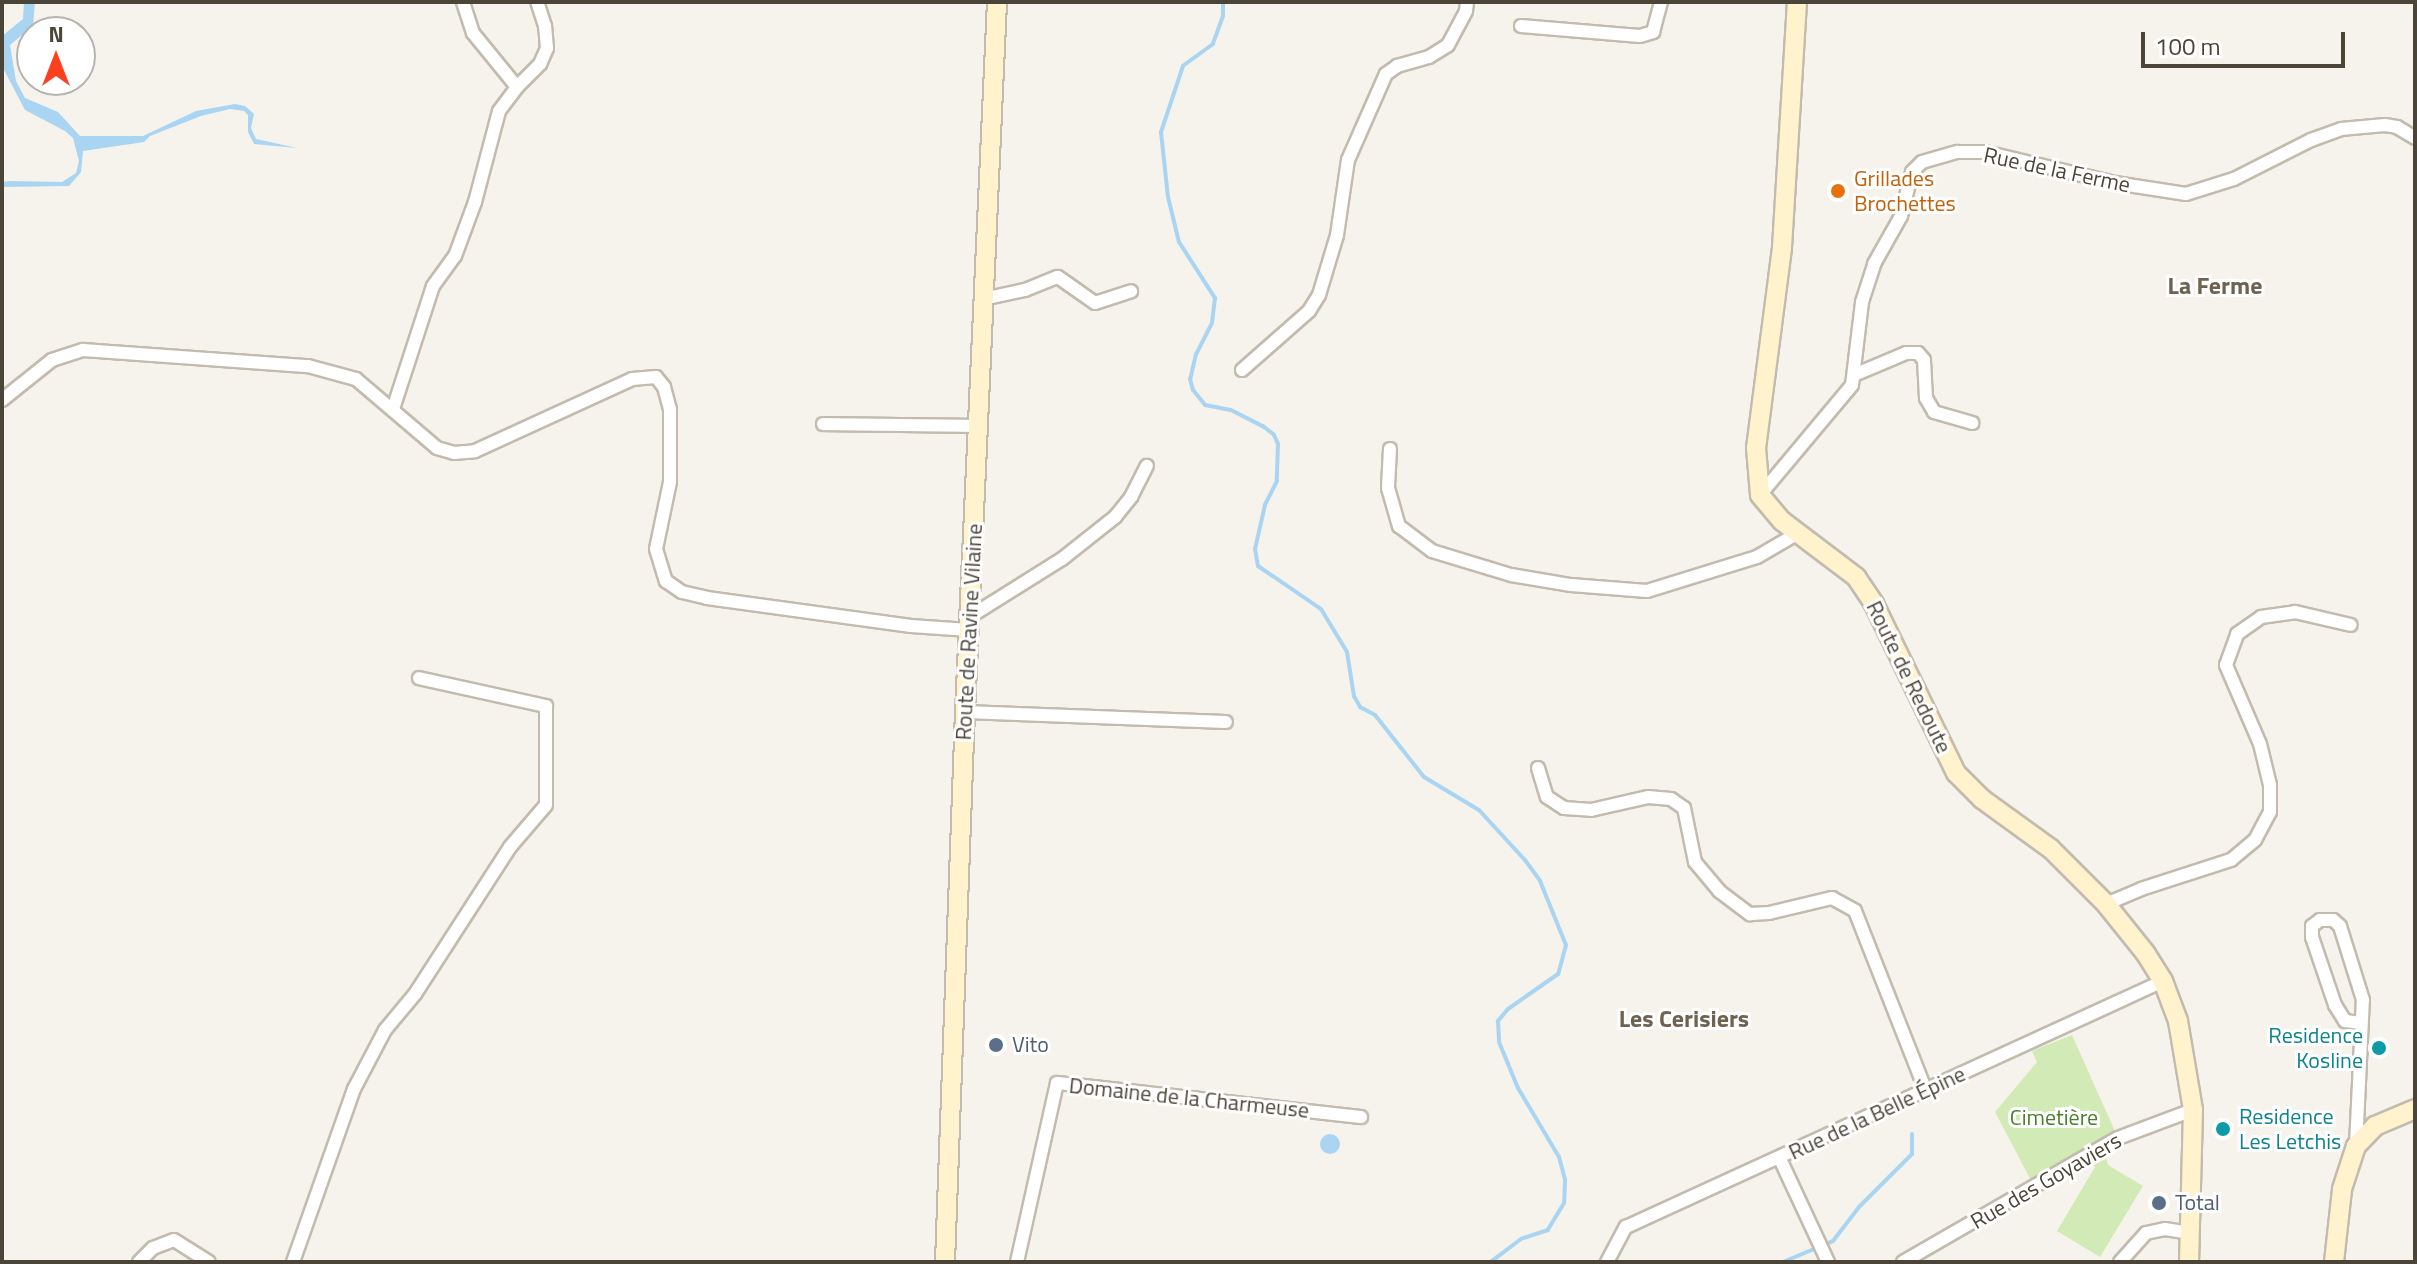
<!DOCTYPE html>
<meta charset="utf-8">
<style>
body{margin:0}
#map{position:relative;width:2417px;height:1264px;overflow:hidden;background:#f6f3ec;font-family:"Titillium Web",sans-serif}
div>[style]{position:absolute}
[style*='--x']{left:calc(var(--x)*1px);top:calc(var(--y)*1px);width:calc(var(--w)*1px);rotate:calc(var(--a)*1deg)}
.green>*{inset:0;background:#d2eab5}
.water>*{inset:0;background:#a9d4f2}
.round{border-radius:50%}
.stream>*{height:4px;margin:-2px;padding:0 2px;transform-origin:2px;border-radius:2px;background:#a9d4f2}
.roads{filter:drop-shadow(2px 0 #c2bbae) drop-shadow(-2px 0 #c2bbae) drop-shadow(0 2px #c2bbae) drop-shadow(0 -2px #c2bbae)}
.street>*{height:12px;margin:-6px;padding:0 6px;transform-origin:6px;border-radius:6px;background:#fff}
.secondary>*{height:18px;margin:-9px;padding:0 9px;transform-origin:9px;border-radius:9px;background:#fff3cd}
.dots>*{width:22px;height:22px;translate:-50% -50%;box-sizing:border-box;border:4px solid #fff;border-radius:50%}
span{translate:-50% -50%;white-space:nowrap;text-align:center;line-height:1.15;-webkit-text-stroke:6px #fff;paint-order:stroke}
.street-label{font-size:22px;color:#4b4439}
.food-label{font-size:22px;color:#c56008}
.left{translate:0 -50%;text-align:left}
.culture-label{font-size:22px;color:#0d838f}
.right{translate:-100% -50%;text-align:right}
.service-label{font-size:22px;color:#4e5e75}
.park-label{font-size:22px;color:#4a7f2a}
.neighbourhood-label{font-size:24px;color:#6e6250;font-weight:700}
.frame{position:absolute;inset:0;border:4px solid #4b4439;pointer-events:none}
.north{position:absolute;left:16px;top:16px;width:80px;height:80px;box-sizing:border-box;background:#fff;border:2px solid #b7b4b0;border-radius:50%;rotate:0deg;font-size:22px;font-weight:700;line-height:32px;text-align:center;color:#4b4439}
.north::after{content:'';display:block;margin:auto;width:28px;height:36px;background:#fc3f1d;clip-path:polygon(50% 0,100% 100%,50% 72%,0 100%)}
.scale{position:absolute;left:2141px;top:32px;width:204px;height:36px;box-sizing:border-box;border:4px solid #4b4439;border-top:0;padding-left:10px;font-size:24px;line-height:28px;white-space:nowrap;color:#4b4439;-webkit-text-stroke:6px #fff;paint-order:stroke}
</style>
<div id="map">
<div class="green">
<i style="clip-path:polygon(2072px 1035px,2118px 1138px,2104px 1146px,2108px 1165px,2143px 1186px,2100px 1257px,2057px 1231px,2095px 1167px,2081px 1159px,2034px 1186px,1995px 1112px,2037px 1062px,2032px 1051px)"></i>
</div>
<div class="water">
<i style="clip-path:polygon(24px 2px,35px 2px,33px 26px,10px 45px,16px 81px,25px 98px,58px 112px,80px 136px,143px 136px,196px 111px,235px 104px,245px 106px,254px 114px,251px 128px,256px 139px,297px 148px,254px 144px,248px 132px,248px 115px,244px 111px,230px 109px,201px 116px,150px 136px,144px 142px,83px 151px,81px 172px,69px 186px,2px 187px,2px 182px,9px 181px,62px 182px,76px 173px,79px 161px,73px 138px,65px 131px,25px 110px,2px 66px,2px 36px,23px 19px)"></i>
<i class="round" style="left:1320px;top:1134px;width:20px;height:20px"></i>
</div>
<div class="stream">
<i style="--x:1223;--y:2;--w:14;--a:90"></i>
<i style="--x:1223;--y:16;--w:30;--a:110"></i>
<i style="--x:1213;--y:44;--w:37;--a:144"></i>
<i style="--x:1183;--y:66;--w:70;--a:108.4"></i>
<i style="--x:1161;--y:132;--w:65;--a:83.9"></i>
<i style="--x:1168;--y:197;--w:46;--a:76.3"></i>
<i style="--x:1179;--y:242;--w:67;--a:57.3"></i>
<i style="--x:1215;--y:298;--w:25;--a:97"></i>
<i style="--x:1212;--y:323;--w:35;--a:117"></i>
<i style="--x:1196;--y:354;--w:26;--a:103"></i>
<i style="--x:1190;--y:379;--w:11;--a:75"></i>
<i style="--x:1193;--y:390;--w:19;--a:51"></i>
<i style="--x:1205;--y:405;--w:26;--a:11"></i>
<i style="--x:1231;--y:410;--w:36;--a:27"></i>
<i style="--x:1263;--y:426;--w:14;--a:39"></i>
<i style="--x:1274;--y:435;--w:10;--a:66"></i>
<i style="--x:1278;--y:444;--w:37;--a:92"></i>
<i style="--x:1277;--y:481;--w:27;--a:117"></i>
<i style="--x:1265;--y:505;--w:45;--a:102.8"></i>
<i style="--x:1255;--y:549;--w:17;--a:80"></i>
<i style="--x:1258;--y:566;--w:76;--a:34.3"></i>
<i style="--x:1321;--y:609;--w:50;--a:58.8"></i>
<i style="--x:1347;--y:652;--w:45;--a:81"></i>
<i style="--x:1354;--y:696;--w:13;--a:61"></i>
<i style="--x:1360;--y:707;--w:17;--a:28"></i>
<i style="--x:1375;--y:715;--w:79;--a:51.7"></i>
<i style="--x:1424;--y:777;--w:64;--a:31"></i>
<i style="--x:1479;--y:810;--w:68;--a:47.4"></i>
<i style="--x:1525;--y:860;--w:26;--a:54"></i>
<i style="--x:1540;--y:881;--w:69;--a:67.9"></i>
<i style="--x:1566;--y:945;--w:30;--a:105"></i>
<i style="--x:1558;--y:974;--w:61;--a:145"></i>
<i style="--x:1508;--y:1009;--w:16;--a:130"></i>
<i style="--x:1498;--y:1021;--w:21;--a:87"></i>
<i style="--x:1499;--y:1042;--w:50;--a:67.6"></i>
<i style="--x:1518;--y:1088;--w:80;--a:59.3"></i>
<i style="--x:1559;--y:1157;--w:24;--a:75"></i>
<i style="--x:1565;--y:1180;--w:23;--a:92"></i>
<i style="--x:1564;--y:1203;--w:31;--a:121"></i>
<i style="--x:1548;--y:1230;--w:28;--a:162"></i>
<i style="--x:1521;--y:1239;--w:38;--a:143"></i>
<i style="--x:1783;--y:1262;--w:54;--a:-22.8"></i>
<i style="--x:1833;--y:1241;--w:43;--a:-52.6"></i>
<i style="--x:1859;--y:1207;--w:75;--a:-45"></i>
<i style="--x:1912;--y:1154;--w:20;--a:-90"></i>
</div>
<div class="roads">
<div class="street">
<i style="--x:1521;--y:26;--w:119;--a:4.8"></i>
<i style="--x:1640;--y:36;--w:14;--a:-17"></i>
<i style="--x:1653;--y:32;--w:31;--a:-75"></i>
<i style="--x:517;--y:87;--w:33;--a:-45"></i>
<i style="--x:540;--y:64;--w:17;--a:-66"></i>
<i style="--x:547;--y:48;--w:22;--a:-95"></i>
<i style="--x:545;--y:26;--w:25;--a:-108"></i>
<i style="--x:983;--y:299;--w:43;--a:-12.1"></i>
<i style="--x:1025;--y:290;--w:35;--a:-22"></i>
<i style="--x:1058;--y:277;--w:45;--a:35.1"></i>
<i style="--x:1095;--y:303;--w:38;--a:-18"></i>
<i style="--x:1242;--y:370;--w:89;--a:-41.4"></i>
<i style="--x:1309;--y:311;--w:19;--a:-58"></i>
<i style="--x:1319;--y:295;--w:63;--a:-73.3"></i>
<i style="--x:1337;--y:235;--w:76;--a:-81.7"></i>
<i style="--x:1348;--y:160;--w:94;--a:-66.2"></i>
<i style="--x:1386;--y:74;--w:14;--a:-36"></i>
<i style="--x:1397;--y:66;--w:33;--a:-16"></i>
<i style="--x:1429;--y:57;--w:22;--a:-32"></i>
<i style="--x:1448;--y:45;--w:38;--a:-62"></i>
<i style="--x:1466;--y:11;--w:9;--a:-84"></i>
<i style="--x:1854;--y:375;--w:56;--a:-22.9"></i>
<i style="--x:1906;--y:353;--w:12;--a:0"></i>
<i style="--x:1918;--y:353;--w:9;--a:49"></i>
<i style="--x:1924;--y:360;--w:38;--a:87"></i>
<i style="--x:1926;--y:398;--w:16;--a:60"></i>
<i style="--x:1934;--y:412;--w:40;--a:16"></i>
<i style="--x:2;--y:400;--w:64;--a:-38.7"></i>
<i style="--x:52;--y:360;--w:33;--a:-18"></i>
<i style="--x:83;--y:350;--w:226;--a:4.1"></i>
<i style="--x:308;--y:366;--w:50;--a:15.2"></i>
<i style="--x:356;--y:379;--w:106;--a:40.4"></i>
<i style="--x:437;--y:448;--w:18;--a:16"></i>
<i style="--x:454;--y:453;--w:21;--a:-5"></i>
<i style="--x:475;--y:451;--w:173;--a:-24.6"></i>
<i style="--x:632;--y:379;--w:24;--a:-5"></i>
<i style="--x:656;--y:377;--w:13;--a:51"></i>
<i style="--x:664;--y:387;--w:23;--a:75"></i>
<i style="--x:670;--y:409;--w:73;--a:90"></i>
<i style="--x:670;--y:482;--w:68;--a:101.8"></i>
<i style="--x:656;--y:549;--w:34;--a:73"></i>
<i style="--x:666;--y:581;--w:19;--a:35"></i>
<i style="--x:682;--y:592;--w:26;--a:13"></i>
<i style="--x:707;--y:598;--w:206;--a:7.8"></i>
<i style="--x:911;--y:626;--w:58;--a:3.9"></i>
<i style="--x:393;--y:409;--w:129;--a:-72"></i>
<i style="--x:433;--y:286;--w:37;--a:-54"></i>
<i style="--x:455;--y:256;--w:58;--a:-69.7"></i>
<i style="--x:475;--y:202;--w:94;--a:-75.2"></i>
<i style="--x:499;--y:111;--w:30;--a:-53"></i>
<i style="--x:517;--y:87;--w:70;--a:-129.2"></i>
<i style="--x:473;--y:33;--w:33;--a:-108"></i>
<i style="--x:823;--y:424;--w:154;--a:0.7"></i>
<i style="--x:1390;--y:449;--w:39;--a:93"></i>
<i style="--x:1388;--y:488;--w:40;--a:74"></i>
<i style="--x:1399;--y:526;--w:41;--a:37.1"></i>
<i style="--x:1432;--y:551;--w:83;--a:16.9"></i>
<i style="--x:1511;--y:575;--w:61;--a:9.5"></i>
<i style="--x:1571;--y:585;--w:76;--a:4.5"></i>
<i style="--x:1647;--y:591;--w:115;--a:-17.2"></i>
<i style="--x:1757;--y:557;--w:48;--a:-30.3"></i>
<i style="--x:1760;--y:495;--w:143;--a:-50.1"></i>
<i style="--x:1852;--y:385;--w:84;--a:-83.1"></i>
<i style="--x:1862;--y:302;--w:40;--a:-72"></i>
<i style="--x:1874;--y:264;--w:55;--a:-60.6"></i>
<i style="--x:1901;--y:216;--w:45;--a:-76"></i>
<i style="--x:1912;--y:172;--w:14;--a:-45"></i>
<i style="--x:1922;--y:162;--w:37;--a:-16"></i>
<i style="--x:1958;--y:152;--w:27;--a:0"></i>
<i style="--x:1985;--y:152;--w:134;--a:13.4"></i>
<i style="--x:2115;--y:183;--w:72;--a:8.8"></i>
<i style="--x:2186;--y:194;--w:50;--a:-17.4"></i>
<i style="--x:2234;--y:179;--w:86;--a:-26.9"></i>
<i style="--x:2311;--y:140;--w:32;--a:-20"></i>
<i style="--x:2341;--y:129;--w:44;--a:-5.2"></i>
<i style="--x:2385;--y:125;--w:12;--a:9"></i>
<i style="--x:2397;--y:127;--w:21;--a:31"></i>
<i style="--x:971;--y:616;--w:107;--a:-32.1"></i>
<i style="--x:1062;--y:559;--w:68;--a:-38.4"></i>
<i style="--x:1115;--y:517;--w:26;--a:-51"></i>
<i style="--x:1131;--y:497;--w:35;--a:-63"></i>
<i style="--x:965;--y:712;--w:261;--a:2.2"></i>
<i style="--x:1538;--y:768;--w:30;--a:73"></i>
<i style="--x:1547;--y:797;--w:20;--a:33"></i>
<i style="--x:1564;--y:808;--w:27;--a:4"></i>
<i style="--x:1591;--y:810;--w:58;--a:-12.8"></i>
<i style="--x:1648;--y:797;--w:23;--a:5"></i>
<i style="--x:1671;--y:799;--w:16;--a:35"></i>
<i style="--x:1684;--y:808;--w:55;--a:78.5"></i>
<i style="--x:1695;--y:862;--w:38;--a:50"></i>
<i style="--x:1719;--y:891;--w:39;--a:37"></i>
<i style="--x:1750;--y:914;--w:19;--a:-3"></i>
<i style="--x:1769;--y:913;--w:65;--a:-13.4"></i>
<i style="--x:1832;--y:898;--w:26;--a:29"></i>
<i style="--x:1855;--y:911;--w:191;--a:68.5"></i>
<i style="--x:2106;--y:904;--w:38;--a:-23"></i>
<i style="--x:2141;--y:889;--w:95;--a:-17.9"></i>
<i style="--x:2231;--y:860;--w:31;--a:-40"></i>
<i style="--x:2255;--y:840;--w:32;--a:-62"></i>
<i style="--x:2270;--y:812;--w:27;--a:-90"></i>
<i style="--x:2270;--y:785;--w:42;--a:-103.7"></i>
<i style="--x:2260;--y:744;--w:86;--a:-113.3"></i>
<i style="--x:2226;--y:665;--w:33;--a:-70"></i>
<i style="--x:2237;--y:634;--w:29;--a:-35"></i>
<i style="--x:2261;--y:617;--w:34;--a:-8"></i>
<i style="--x:2295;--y:612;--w:57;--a:13.1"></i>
<i style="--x:2356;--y:1146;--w:146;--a:-87.3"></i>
<i style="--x:2363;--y:1000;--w:77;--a:-107.3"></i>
<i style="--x:2340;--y:926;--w:9;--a:-139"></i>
<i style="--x:2333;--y:920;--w:13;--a:180"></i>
<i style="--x:2320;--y:920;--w:10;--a:143"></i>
<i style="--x:2312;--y:926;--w:11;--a:90"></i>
<i style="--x:2312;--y:937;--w:72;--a:71.3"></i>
<i style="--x:2335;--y:1005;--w:19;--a:58"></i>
<i style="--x:2345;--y:1021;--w:16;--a:7"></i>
<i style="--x:1780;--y:1159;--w:114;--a:65"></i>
<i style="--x:139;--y:1262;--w:20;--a:-45"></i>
<i style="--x:153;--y:1248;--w:22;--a:-21"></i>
<i style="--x:174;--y:1240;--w:41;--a:32.2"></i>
<i style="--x:293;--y:1262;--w:183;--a:-70.6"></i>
<i style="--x:354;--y:1089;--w:67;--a:-62.3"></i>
<i style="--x:385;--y:1030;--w:47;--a:-50.2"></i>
<i style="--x:415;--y:994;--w:175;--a:-57.1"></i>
<i style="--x:510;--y:847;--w:55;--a:-49.4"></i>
<i style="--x:546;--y:805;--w:99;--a:-90"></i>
<i style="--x:546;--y:706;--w:130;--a:-167.6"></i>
<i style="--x:1017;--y:1262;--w:183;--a:-77.4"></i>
<i style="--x:1057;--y:1083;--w:306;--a:6.4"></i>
<i style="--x:1607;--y:1262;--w:40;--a:-62"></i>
<i style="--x:1626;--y:1227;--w:591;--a:-24.61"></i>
<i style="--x:1903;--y:1262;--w:248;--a:-30"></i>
<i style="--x:2118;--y:1138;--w:80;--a:-20.5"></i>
<i style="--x:2120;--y:1262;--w:39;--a:-48"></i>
<i style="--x:2146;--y:1233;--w:19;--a:-12"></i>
<i style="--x:2165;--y:1229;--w:26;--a:9"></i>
</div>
<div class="secondary">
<i style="--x:1797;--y:2;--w:246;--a:93.5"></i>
<i style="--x:1782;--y:248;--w:202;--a:97.4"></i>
<i style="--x:1756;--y:448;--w:47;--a:85.1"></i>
<i style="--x:1760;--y:495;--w:34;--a:50"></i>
<i style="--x:1782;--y:521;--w:93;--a:37.1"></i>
<i style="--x:1856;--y:577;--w:32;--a:56"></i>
<i style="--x:1874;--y:604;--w:188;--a:64.1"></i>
<i style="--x:1956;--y:773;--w:37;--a:45"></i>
<i style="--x:1982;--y:799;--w:85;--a:35.9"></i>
<i style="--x:2051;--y:849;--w:78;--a:45"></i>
<i style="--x:2106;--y:904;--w:64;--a:51.3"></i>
<i style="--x:2146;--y:954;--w:32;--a:58"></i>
<i style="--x:2163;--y:981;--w:43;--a:69.4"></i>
<i style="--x:2178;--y:1021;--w:90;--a:80.4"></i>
<i style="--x:2193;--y:1110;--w:152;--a:91.5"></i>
<i style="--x:945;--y:1262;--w:550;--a:-87.92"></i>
<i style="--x:965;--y:712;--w:711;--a:-87.42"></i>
<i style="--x:2334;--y:1262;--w:73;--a:-83.7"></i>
<i style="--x:2342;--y:1189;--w:45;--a:-72"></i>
<i style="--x:2356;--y:1146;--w:28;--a:-46"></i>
<i style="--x:2375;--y:1126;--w:43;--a:-23"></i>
</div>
</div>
<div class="dots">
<i style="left:1838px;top:191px;background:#e8710a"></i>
<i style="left:996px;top:1045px;background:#5c6f8a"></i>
<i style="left:2379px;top:1048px;background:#0f9aa8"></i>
<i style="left:2223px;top:1129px;background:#0f9aa8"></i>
<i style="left:2159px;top:1203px;background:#5c6f8a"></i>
</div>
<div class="street-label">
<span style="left:2057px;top:170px;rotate:12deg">Rue de la Ferme</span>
<span style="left:969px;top:632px;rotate:-87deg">Route de Ravine Vilaine</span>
<span style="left:1909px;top:677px;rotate:64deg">Route de Redoute</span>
<span style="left:1189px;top:1098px;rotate:6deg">Domaine de la Charmeuse</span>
<span style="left:1877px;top:1113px;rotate:-25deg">Rue de la Belle Épine</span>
<span style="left:2046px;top:1181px;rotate:-30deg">Rue des Goyaviers</span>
</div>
<div class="food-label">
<span class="left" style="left:1854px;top:191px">Grillades<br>Brochettes</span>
</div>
<div class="culture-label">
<span class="right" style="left:2363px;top:1048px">Residence<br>Kosline</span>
<span class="left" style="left:2239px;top:1129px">Residence<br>Les Letchis</span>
</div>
<div class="service-label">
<span class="left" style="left:1012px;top:1045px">Vito</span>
<span class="left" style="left:2175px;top:1203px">Total</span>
</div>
<div class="park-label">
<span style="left:2054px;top:1118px">Cimetière</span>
</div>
<div class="neighbourhood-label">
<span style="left:2215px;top:286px">La Ferme</span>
<span style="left:1684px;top:1019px">Les Cerisiers</span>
</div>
<div class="frame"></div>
<div class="north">N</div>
<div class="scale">100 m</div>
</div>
